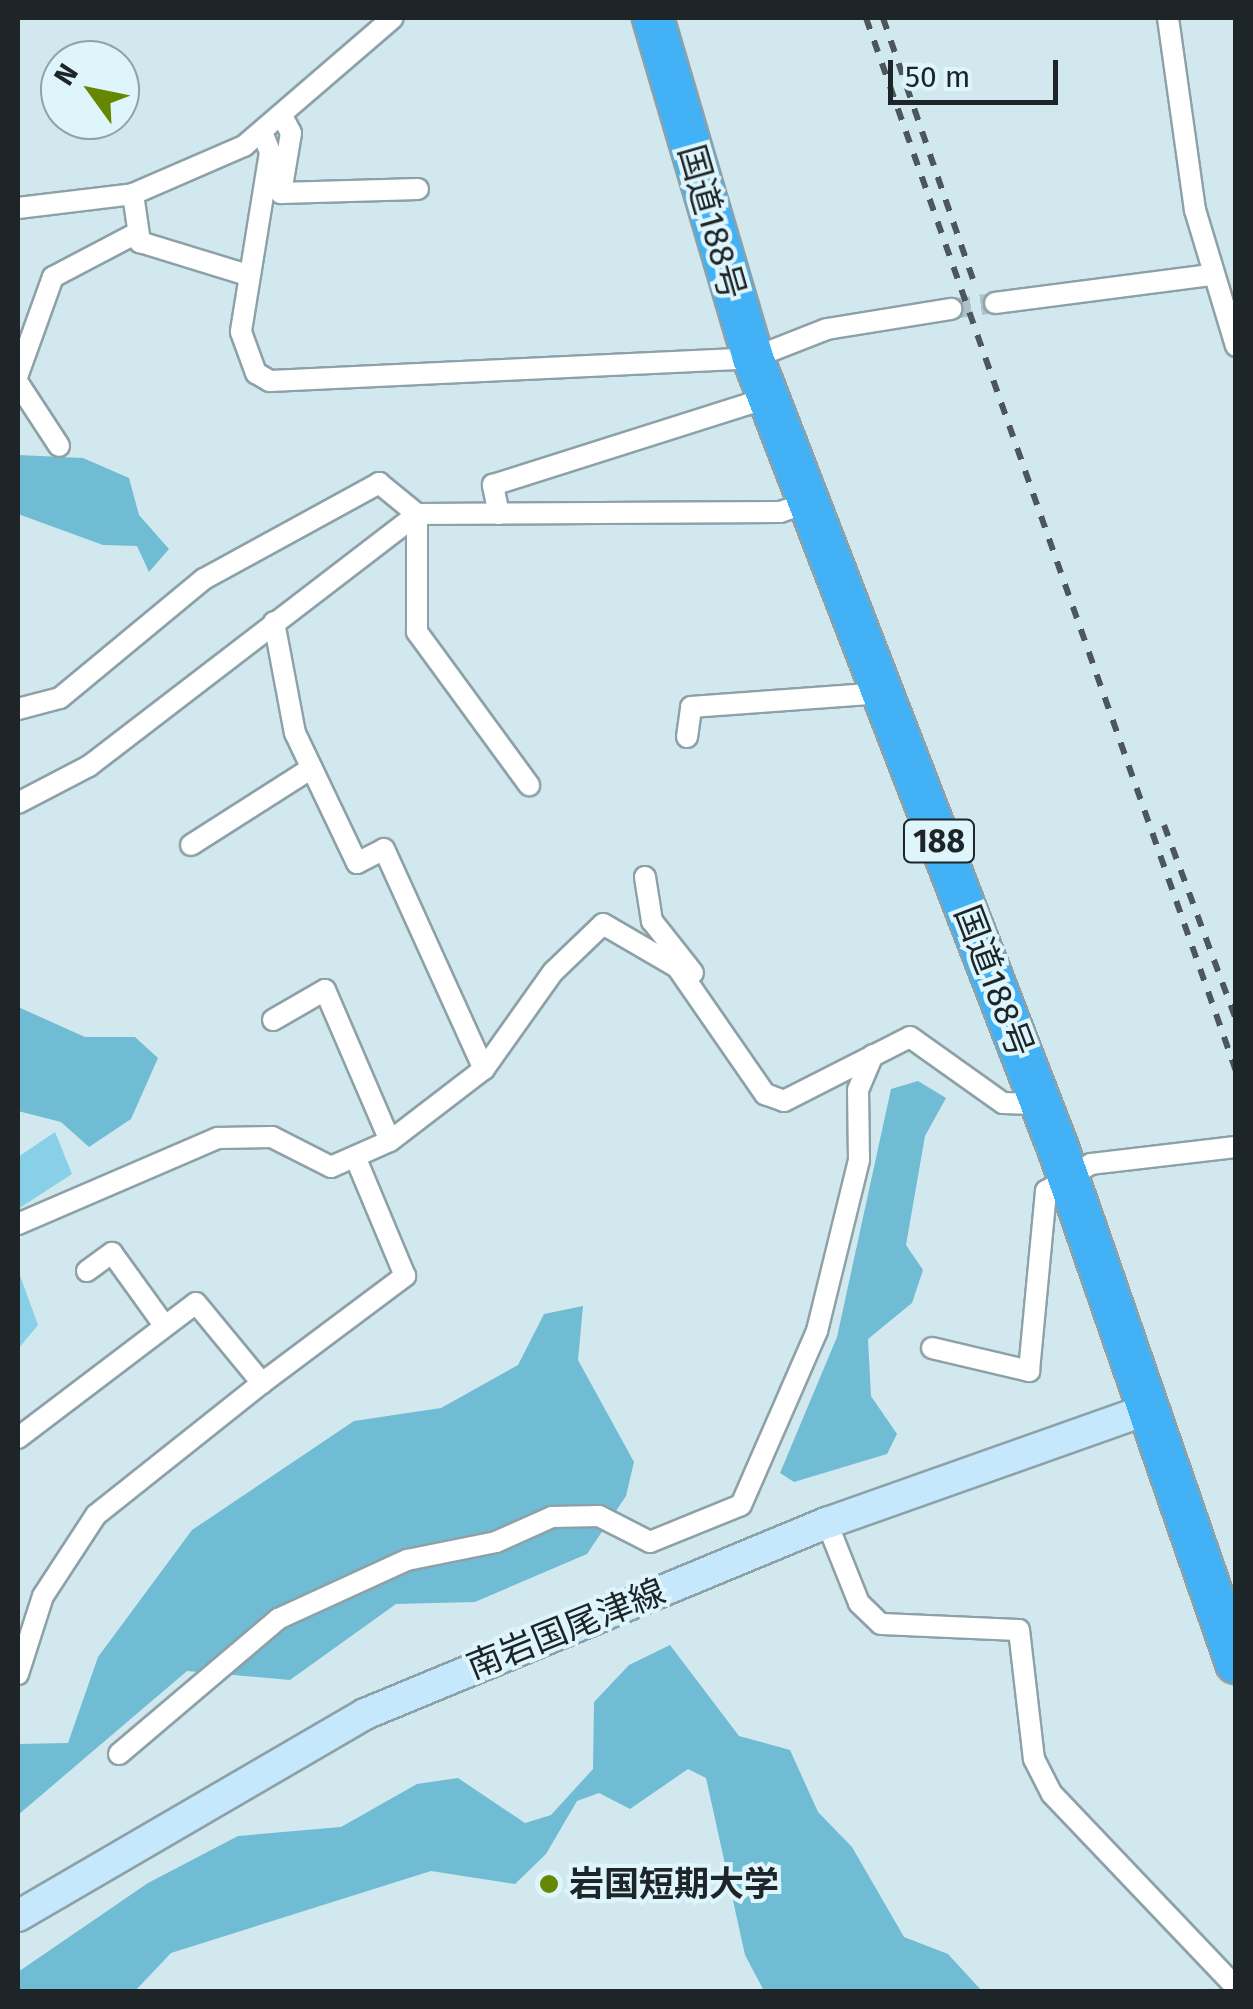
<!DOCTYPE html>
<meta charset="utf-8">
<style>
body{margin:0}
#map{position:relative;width:1253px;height:2009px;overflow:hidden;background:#d2e8ef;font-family:"Fira Sans","Noto Sans JP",sans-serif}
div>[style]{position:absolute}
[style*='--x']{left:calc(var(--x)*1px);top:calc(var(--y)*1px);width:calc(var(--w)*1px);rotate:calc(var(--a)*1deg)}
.green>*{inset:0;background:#87d0e8}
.forest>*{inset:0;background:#70bcd4}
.street-tunnel>*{height:20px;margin-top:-10px;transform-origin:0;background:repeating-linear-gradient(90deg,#aec1c7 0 20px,transparent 0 30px)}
.roads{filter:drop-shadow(2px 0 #8da1a8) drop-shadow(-2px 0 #8da1a8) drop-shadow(0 2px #8da1a8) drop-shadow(0 -2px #8da1a8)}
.street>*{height:20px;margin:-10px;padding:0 10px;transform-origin:10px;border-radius:10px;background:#fff}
.secondary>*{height:30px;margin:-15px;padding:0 15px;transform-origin:15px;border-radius:15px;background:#c6e8fc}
.highway>*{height:40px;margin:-20px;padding:0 20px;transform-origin:20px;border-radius:20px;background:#42b1f5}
.rail>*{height:6px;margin-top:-3px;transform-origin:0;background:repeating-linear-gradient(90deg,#4b575b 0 12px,transparent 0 24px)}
.dots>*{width:28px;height:28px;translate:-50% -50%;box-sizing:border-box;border:5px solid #dff5fc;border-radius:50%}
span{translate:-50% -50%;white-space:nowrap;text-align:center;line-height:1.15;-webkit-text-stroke:8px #dff5fc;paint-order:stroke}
.shield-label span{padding:2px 8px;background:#dff5fc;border:2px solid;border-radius:8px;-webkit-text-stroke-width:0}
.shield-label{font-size:32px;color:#1d2528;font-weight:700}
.street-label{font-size:35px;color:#1d2528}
.poi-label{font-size:35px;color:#1d2528;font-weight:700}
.left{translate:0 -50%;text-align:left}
.frame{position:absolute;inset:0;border:20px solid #1d2528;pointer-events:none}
.north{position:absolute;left:40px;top:40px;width:100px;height:100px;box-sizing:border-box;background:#dff5fc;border:2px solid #91a2a7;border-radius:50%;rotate:303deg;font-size:28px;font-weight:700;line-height:40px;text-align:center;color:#1d2528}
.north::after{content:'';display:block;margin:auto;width:35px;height:45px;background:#668701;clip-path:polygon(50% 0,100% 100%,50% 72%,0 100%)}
.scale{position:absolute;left:888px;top:60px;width:170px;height:45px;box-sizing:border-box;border:5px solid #1d2528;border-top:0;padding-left:12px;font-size:30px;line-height:35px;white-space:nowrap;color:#1d2528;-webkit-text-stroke:8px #dff5fc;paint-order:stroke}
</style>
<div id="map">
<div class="green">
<i style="clip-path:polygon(55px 1132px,72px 1174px,18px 1209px,18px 1157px)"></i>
<i style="clip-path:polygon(18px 1270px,38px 1325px,18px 1349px)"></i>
</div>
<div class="forest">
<i style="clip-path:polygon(18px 455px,83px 458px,129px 478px,139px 515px,169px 549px,149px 572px,137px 546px,103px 545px,18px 514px)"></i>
<i style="clip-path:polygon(18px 1007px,85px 1037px,135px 1037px,158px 1058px,131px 1119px,89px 1147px,61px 1122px,18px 1111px)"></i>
<i style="clip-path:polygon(918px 1081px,946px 1098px,925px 1136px,906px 1245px,923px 1270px,912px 1303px,868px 1339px,871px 1396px,897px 1434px,887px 1454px,794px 1482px,780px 1473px,837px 1337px,891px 1089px)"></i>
<i style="clip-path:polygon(583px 1306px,578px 1360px,634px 1462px,626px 1496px,587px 1554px,475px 1602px,396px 1604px,290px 1680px,187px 1671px,18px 1815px,18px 1744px,68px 1743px,98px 1657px,192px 1530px,354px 1421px,441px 1408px,518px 1365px,544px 1314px)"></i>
<i style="clip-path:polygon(670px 1645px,739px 1736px,790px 1750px,818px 1812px,852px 1847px,904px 1937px,948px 1954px,982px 1991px,764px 1991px,745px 1955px,706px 1778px,688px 1769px,630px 1809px,599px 1793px,577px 1801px,546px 1854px,515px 1884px,431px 1871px,171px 1953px,135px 1991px,18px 1991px,18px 1972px,148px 1883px,238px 1836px,341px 1827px,417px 1784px,458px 1778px,525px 1823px,551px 1815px,593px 1769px,594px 1702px,629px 1665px)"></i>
</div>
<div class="street-tunnel">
<i style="--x:951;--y:309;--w:44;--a:-7.8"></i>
</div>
<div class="roads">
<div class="street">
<i style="--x:1168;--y:18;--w:194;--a:82"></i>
<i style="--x:1195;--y:210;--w:142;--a:73.2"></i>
<i style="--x:282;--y:116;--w:19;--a:62"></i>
<i style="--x:291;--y:133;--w:61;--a:99.5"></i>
<i style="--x:281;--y:193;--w:137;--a:-1.7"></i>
<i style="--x:262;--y:132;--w:22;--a:68"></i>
<i style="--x:270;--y:152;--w:182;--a:99.2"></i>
<i style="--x:241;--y:332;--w:44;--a:69.9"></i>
<i style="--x:256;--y:373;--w:16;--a:30"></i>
<i style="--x:270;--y:381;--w:484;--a:-2.7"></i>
<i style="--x:753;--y:358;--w:79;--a:-21.4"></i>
<i style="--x:827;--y:329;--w:126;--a:-9.2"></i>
<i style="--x:133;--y:194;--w:49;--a:81.7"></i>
<i style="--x:140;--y:242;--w:112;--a:17.1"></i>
<i style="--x:18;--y:208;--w:116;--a:-6.9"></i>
<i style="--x:133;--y:194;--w:121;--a:-23.4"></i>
<i style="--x:244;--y:146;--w:196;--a:-40.7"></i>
<i style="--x:995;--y:303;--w:219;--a:-7.4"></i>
<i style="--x:18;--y:374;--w:103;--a:-70.2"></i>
<i style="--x:53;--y:277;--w:93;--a:-27.7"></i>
<i style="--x:18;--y:383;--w:75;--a:56.9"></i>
<i style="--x:499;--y:514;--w:30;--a:-102"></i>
<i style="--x:493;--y:485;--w:287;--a:-17.6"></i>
<i style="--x:274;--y:622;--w:113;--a:79.3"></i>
<i style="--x:295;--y:733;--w:144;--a:64.5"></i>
<i style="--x:357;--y:863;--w:30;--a:-27"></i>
<i style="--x:384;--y:849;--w:242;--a:65.6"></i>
<i style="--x:18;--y:709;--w:43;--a:-14.7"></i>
<i style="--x:60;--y:698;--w:187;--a:-39.6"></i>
<i style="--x:204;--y:579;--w:200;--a:-28.7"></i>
<i style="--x:379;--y:483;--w:49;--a:39.2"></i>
<i style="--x:417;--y:514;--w:118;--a:90"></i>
<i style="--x:417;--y:632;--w:190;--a:53.8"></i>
<i style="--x:687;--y:737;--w:30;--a:-82"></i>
<i style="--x:691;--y:707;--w:192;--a:-4.2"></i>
<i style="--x:18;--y:803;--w:80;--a:-27.5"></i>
<i style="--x:89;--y:766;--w:414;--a:-37.5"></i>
<i style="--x:417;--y:514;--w:363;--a:-0.3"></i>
<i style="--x:780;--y:512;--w:28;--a:-18"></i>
<i style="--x:191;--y:845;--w:143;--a:-32.5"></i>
<i style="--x:645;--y:877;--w:45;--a:81"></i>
<i style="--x:652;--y:921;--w:66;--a:51.7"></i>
<i style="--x:273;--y:1020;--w:60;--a:-30"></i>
<i style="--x:325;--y:990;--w:164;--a:66.7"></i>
<i style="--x:18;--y:1224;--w:218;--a:-23.3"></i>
<i style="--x:218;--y:1138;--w:54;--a:-1.1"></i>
<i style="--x:272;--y:1137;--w:66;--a:27"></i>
<i style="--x:331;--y:1167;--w:64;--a:-23.8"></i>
<i style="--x:390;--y:1141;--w:118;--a:-37.5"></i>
<i style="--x:484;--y:1069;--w:119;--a:-54.6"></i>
<i style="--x:553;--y:972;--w:69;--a:-43.8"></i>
<i style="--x:603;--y:924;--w:86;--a:30.2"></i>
<i style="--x:677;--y:967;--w:155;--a:55.3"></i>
<i style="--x:765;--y:1094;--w:20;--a:20"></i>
<i style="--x:784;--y:1101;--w:141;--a:-26.9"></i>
<i style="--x:910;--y:1037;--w:114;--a:35.4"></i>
<i style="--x:1003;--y:1103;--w:38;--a:2"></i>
<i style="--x:87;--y:1271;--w:31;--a:-36"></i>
<i style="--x:112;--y:1253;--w:89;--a:54.2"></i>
<i style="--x:932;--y:1348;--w:100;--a:13.3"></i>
<i style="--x:1029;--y:1371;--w:181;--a:-84.6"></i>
<i style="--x:1046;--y:1191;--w:52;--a:-31"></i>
<i style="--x:1091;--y:1164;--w:146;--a:-6.7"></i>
<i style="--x:262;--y:1383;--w:179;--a:-36.8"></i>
<i style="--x:405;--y:1276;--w:127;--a:-112.7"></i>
<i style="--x:18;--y:1438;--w:223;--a:-37.2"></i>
<i style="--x:196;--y:1303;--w:104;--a:50.5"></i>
<i style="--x:262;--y:1383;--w:212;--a:141.5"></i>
<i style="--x:96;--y:1515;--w:97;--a:123.2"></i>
<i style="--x:43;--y:1596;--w:82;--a:107.8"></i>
<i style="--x:827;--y:1523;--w:86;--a:68.2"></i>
<i style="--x:859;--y:1603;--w:30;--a:44"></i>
<i style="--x:881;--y:1624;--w:138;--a:2.5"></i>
<i style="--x:1019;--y:1630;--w:130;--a:83.4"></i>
<i style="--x:1034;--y:1759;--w:39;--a:63"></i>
<i style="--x:1052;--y:1794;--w:267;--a:46.4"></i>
<i style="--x:119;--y:1754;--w:209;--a:-40.3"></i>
<i style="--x:278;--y:1619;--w:142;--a:-24.6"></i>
<i style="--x:407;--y:1560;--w:91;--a:-11.4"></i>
<i style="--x:496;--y:1542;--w:61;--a:-24.1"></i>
<i style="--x:552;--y:1517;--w:47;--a:-1.2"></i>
<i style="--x:599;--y:1516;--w:57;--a:27"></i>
<i style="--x:650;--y:1542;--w:98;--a:-22.1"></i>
<i style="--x:741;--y:1505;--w:190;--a:-66.4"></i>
<i style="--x:817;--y:1331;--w:176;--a:-76.2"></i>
<i style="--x:859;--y:1160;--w:70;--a:-90.8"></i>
<i style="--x:858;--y:1090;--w:38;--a:-67"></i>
</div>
<div class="secondary">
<i style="--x:18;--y:1916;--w:402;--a:-30.2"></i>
<i style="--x:365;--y:1714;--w:500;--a:-22.5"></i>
<i style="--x:827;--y:1523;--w:338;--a:-19.5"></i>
</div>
<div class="highway">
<i style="--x:653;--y:18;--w:354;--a:73.6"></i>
<i style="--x:753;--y:358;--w:847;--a:68.89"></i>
<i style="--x:1058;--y:1148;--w:545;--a:70.93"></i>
</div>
</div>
<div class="rail">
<i style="--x:866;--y:18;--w:1116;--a:70.64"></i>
<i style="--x:883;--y:18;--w:279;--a:71"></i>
<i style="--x:1164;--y:825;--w:208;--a:69.7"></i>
</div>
<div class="dots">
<i style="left:549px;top:1884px;background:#668701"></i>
</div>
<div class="shield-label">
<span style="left:939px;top:841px">188</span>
</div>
<div class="street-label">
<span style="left:712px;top:222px;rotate:74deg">国道188号</span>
<span style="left:994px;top:981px;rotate:69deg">国道188号</span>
<span style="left:566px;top:1629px;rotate:-22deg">南岩国尾津線</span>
</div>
<div class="poi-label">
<span class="left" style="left:569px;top:1884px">岩国短期大学</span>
</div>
<div class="frame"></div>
<div class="north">N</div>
<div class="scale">50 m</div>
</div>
